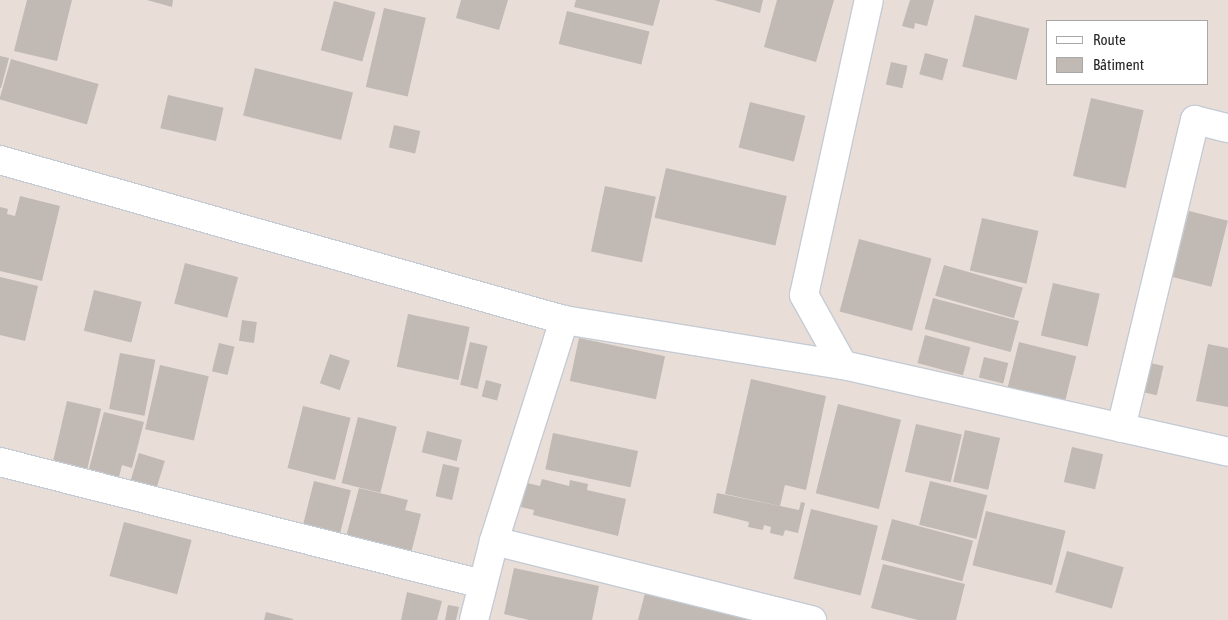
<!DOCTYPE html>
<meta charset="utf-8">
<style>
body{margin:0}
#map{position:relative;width:1228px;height:620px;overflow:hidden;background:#e9ddd8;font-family:"Asap Condensed",sans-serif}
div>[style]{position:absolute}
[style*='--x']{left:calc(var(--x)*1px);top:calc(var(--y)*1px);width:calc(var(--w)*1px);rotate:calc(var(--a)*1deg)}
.building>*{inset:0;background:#c0b9b4;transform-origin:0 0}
.roads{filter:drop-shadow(1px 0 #c4cbd4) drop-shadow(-1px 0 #c4cbd4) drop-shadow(0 1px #c4cbd4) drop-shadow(0 -1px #c4cbd4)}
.minor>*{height:28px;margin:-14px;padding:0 14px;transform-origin:14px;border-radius:14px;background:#fff}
span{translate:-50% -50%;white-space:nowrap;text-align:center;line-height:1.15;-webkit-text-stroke:4.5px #fff;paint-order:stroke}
.legend{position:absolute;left:1046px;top:20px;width:162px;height:65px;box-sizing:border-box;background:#fff;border:1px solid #a8a8a8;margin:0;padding:6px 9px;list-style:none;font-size:15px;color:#262626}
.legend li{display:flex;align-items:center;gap:10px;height:25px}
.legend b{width:25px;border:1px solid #a8a8a8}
</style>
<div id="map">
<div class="building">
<i style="clip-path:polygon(27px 0,72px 0,57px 61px,14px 51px)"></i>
<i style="clip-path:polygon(147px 0,173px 0,172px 7px)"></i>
<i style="clip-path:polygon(461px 0,508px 0,499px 30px,456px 18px)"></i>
<i style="clip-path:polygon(576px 0,660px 0,653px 26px,574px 7px)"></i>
<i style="clip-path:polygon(714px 0,763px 0,760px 13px)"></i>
<i style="clip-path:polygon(777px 0,834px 0,816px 62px,764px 47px)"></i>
<i style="clip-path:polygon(910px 0,934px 0,927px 26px,915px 23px,914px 29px,902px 26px)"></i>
<i style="left:334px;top:1px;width:43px;height:51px;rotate:15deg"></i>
<i style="left:384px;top:8px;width:43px;height:81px;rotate:13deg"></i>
<i style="left:567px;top:11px;width:85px;height:34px;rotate:14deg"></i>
<i style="left:975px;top:15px;width:56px;height:53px;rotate:14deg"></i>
<i style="left:925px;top:53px;width:24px;height:22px;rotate:15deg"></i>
<i style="clip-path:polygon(0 56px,9px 58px,1px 88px,0 88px)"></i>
<i style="left:11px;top:59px;width:91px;height:42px;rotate:16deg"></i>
<i style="left:891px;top:62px;width:17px;height:23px;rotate:13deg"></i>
<i style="left:255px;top:68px;width:101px;height:49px;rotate:14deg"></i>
<i style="left:168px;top:95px;width:57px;height:34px;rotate:13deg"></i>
<i style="left:1091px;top:98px;width:54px;height:80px;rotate:13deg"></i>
<i style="left:750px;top:102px;width:57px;height:47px;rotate:14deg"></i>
<i style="left:394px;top:125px;width:27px;height:23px;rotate:13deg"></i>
<i style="left:666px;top:168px;width:124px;height:51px;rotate:13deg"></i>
<i style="left:605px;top:186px;width:52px;height:67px;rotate:12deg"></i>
<i style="clip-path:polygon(20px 196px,60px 206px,42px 281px,0 271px,0 207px,8px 209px,7px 214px,15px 216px)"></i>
<i style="left:1189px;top:211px;width:40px;height:68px;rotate:14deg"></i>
<i style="left:982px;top:218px;width:58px;height:54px;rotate:13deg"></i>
<i style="left:859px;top:239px;width:75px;height:75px;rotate:15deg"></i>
<i style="left:185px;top:263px;width:55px;height:42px;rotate:15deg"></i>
<i style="left:944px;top:265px;width:82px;height:32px;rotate:16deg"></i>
<i style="clip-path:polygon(0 277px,38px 286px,25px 341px,0 335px)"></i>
<i style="left:1053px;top:283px;width:48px;height:54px;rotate:13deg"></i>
<i style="left:94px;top:290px;width:49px;height:42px;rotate:14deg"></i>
<i style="left:933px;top:298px;width:89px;height:32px;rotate:15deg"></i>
<i style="left:408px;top:314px;width:63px;height:54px;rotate:12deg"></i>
<i style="left:242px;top:320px;width:15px;height:21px;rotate:8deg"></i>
<i style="left:925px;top:335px;width:47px;height:29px;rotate:15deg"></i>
<i style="left:579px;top:338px;width:88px;height:44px;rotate:12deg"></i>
<i style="left:470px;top:342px;width:18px;height:44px;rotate:13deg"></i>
<i style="left:1019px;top:342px;width:59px;height:55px;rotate:14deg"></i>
<i style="left:219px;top:343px;width:16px;height:29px;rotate:14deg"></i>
<i style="clip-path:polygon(1208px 344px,1228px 348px,1228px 407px,1196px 401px)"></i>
<i style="left:120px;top:353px;width:36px;height:57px;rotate:11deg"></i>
<i style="left:330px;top:354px;width:21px;height:31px;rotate:19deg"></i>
<i style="left:984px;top:357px;width:25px;height:21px;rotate:14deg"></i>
<i style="left:1146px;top:362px;width:18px;height:30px;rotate:13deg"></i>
<i style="left:160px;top:365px;width:50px;height:66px;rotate:13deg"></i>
<i style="clip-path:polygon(751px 379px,826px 396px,806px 490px,785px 485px,780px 506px,725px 494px)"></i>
<i style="left:486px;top:380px;width:16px;height:17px;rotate:15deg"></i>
<i style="left:67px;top:401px;width:35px;height:66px;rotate:13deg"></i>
<i style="left:838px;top:404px;width:65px;height:92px;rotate:14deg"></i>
<i style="left:303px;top:406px;width:49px;height:64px;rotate:14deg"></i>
<i style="clip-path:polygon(104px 412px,144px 422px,132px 468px,122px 465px,119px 477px,89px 469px)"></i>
<i style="left:358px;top:417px;width:40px;height:68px;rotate:14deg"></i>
<i style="left:916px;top:424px;width:47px;height:49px;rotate:13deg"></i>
<i style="left:965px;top:430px;width:36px;height:53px;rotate:13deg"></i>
<i style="left:427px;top:431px;width:36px;height:22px;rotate:14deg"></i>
<i style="left:553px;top:433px;width:87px;height:37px;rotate:12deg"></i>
<i style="left:1072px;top:447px;width:32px;height:36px;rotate:13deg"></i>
<i style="left:139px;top:453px;width:27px;height:35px;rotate:17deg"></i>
<i style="left:443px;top:464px;width:17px;height:33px;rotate:13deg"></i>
<i style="clip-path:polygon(542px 479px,569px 486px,570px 480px,588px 484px,587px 490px,626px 499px,618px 536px,533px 515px,534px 510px,521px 507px,527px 483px,540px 486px)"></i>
<i style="left:314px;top:481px;width:38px;height:47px;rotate:14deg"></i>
<i style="left:930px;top:481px;width:59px;height:45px;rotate:14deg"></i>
<i style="clip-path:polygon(359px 488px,408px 500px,405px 510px,421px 514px,411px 553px,346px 537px)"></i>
<i style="clip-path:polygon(717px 493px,799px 510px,801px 502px,805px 503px,798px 533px,785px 530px,783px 536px,770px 533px,771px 527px,764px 525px,763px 530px,748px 527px,749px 522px,713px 513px)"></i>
<i style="left:811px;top:509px;width:69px;height:72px;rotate:14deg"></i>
<i style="left:986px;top:511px;width:82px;height:56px;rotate:14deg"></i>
<i style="left:892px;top:519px;width:84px;height:42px;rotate:15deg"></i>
<i style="left:124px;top:522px;width:70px;height:56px;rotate:15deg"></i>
<i style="left:1067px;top:551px;width:59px;height:43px;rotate:16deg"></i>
<i style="clip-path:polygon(883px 564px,965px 584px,956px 620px,918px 620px,871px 608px)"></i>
<i style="clip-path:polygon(514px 568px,599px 586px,592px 620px,529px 620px,504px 614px)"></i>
<i style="clip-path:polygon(407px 592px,442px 601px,437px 620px,401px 620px)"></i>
<i style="clip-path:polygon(645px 593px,759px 620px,638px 620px)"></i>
<i style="clip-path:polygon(448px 605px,459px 607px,456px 620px,445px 620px)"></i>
<i style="clip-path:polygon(266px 612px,293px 619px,293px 620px,264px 620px)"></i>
</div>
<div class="roads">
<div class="minor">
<i style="--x:0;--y:160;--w:586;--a:15.84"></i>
<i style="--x:564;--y:320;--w:283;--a:9.2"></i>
<i style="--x:843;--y:365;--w:395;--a:12.7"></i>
<i style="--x:843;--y:365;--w:80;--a:-119.1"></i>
<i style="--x:804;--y:295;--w:302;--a:-77.6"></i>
<i style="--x:1121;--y:428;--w:317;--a:-76.5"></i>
<i style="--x:1195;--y:120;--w:34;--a:14"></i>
<i style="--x:0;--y:462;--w:498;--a:14.2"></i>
<i style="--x:494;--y:541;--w:328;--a:14"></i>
<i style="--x:474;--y:620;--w:81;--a:-75.8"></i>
<i style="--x:494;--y:541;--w:232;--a:-72.4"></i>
</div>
</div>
<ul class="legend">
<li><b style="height:6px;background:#fff"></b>Route</li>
<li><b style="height:14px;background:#c0b9b4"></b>Bâtiment</li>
</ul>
</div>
